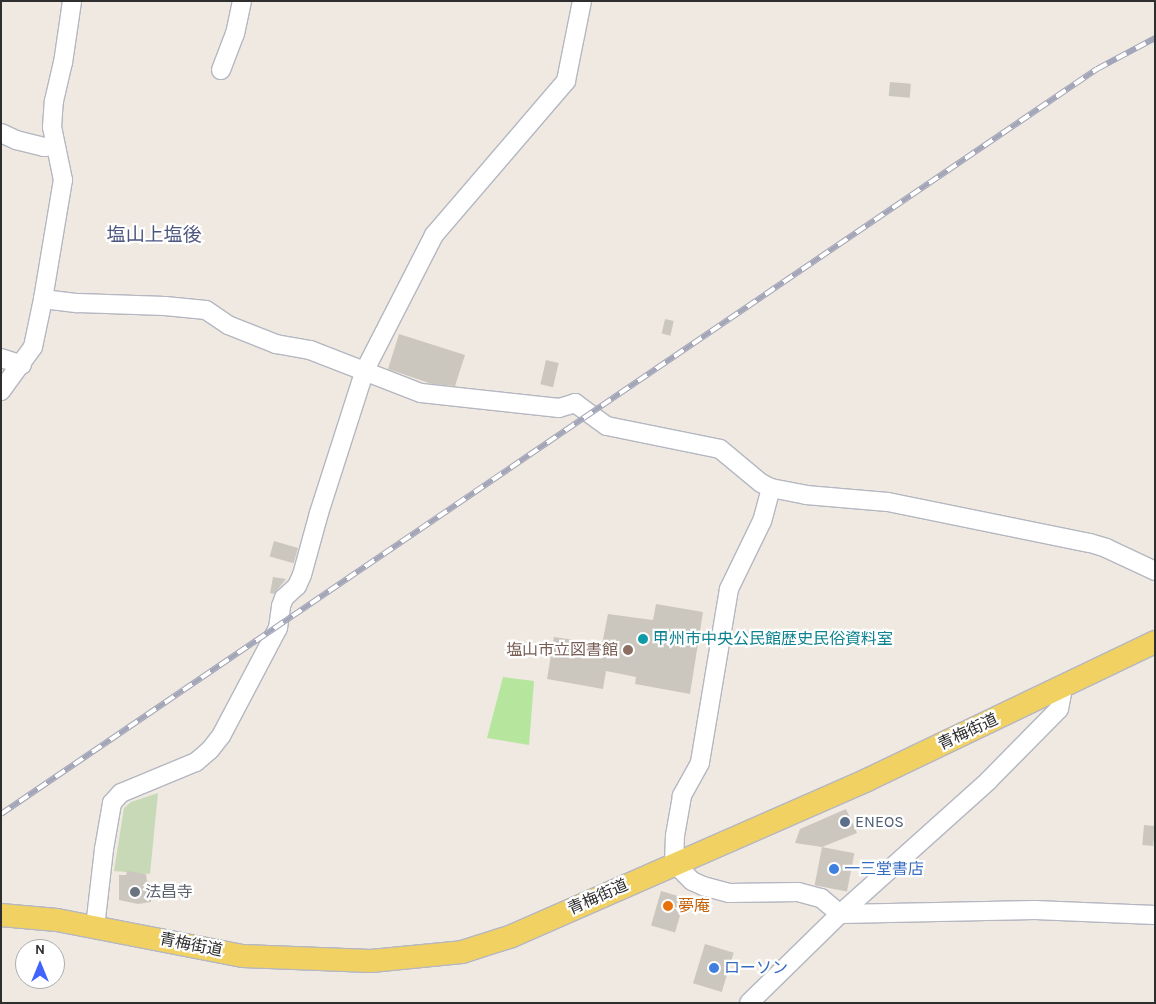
<!DOCTYPE html>
<meta charset="utf-8">
<style>
body{margin:0}
#map{position:relative;width:1156px;height:1004px;overflow:hidden;background:#efe9e1;font-family:Karla,"Noto Sans JP",sans-serif}
div>[style]{position:absolute}
[style*='--x']{left:calc(var(--x)*1px);top:calc(var(--y)*1px);width:calc(var(--w)*1px);rotate:calc(var(--a)*1deg)}
.green>*{inset:0;background:#b6e59e}
.cemetery>*{inset:0;background:#c8d9b8}
.building>*{inset:0;background:#cbc7bf;transform-origin:0 0}
.roads{filter:drop-shadow(1px 0 #b4b7c1) drop-shadow(-1px 0 #b4b7c1) drop-shadow(0 1px #b4b7c1) drop-shadow(0 -1px #b4b7c1)}
.minor>*{height:18px;margin:-9px;padding:0 9px;transform-origin:9px;border-radius:9px;background:#fff}
.major>*{height:22px;margin:-11px;padding:0 11px;transform-origin:11px;border-radius:11px;background:#f2d163}
.rail>*{height:5.5px;margin-top:-2.75px;transform-origin:0;background:repeating-linear-gradient(90deg,#fff 0 11px,#a3a6b8 0 22px);box-sizing:border-box;border-block:1px solid #a3a6b8}
.dots>*{width:14px;height:14px;translate:-50% -50%;box-sizing:border-box;border:2px solid #fff;border-radius:50%}
span{translate:-50% -50%;white-space:nowrap;text-align:center;line-height:1.15;-webkit-text-stroke:4.5px #fff;paint-order:stroke}
.culture-label{font-size:16px;color:#0d838f}
.left{translate:0 -50%;text-align:left}
.education-label{font-size:16px;color:#785e54}
.right{translate:-100% -50%;text-align:right}
.street-label{font-size:16px;color:#2e2e2e}
.service-label{font-size:16px;color:#4e5e75}
.shop-label{font-size:16px;color:#366cbe}
.worship-label{font-size:16px;color:#5b616d}
.food-label{font-size:16px;color:#c56008}
.quarter-label{font-size:19px;color:#4d5680}
.frame{position:absolute;inset:0;border:2px solid #2e2e2e;pointer-events:none}
.north{position:absolute;left:15px;top:939px;width:50px;height:50px;box-sizing:border-box;background:#fff;border:1px solid #ababab;border-radius:50%;rotate:0deg;font-size:14px;font-weight:700;line-height:20px;text-align:center;color:#2e2e2e}
.north::after{content:'';display:block;margin:auto;width:18px;height:22px;background:#4264fb;clip-path:polygon(50% 0,100% 100%,50% 72%,0 100%)}
</style>
<div id="map">
<div class="green">
<i style="clip-path:polygon(503px 677px,534px 681px,529px 745px,487px 738px)"></i>
</div>
<div class="cemetery">
<i style="clip-path:polygon(158px 793px,150px 874px,114px 871px,124px 808px,131px 802px)"></i>
</div>
<div class="building">
<i style="left:890px;top:82px;width:21px;height:14px;rotate:5deg"></i>
<i style="left:665px;top:319px;width:9px;height:15px;rotate:13deg"></i>
<i style="clip-path:polygon(399px 334px,465px 355px,455px 386px,432px 384px,388px 369px)"></i>
<i style="left:546px;top:360px;width:13px;height:25px;rotate:13deg"></i>
<i style="left:274px;top:541px;width:25px;height:16px;rotate:16deg"></i>
<i style="clip-path:polygon(273px 577px,286px 579px,274px 594px,270px 593px)"></i>
<i style="clip-path:polygon(656px 604px,703px 612px,690px 694px,635px 684px,636px 677px,606px 671px,603px 689px,547px 679px,554px 637px,602px 644px,608px 614px,653px 620px)"></i>
<i style="clip-path:polygon(846px 809px,857px 833px,822px 847px,795px 843px,800px 829px)"></i>
<i style="left:1144px;top:825px;width:11px;height:20px;rotate:5deg"></i>
<i style="left:822px;top:847px;width:33px;height:39px;rotate:11deg"></i>
<i style="clip-path:polygon(127px 871px,146px 874px,147px 881px,153px 885px,151px 902px,138px 904px,119px 900px,119px 875px,126px 875px)"></i>
<i style="left:661px;top:891px;width:25px;height:36px;rotate:16deg"></i>
<i style="left:705px;top:944px;width:30px;height:41px;rotate:17deg"></i>
</div>
<div class="roads">
<div class="minor">
<i style="--x:221;--y:70;--w:39;--a:-69"></i>
<i style="--x:235;--y:34;--w:34;--a:-78"></i>
<i style="--x:1;--y:133;--w:17;--a:25"></i>
<i style="--x:16;--y:140;--w:29;--a:14"></i>
<i style="--x:44;--y:147;--w:11;--a:-5"></i>
<i style="--x:43;--y:299;--w:35;--a:7"></i>
<i style="--x:78;--y:303;--w:87;--a:2"></i>
<i style="--x:165;--y:306;--w:41;--a:5.6"></i>
<i style="--x:206;--y:310;--w:27;--a:34"></i>
<i style="--x:228;--y:325;--w:52;--a:21.6"></i>
<i style="--x:276;--y:344;--w:35;--a:10"></i>
<i style="--x:310;--y:350;--w:119;--a:21.2"></i>
<i style="--x:421;--y:393;--w:139;--a:6.2"></i>
<i style="--x:559;--y:408;--w:17;--a:-17"></i>
<i style="--x:575;--y:403;--w:39;--a:36"></i>
<i style="--x:607;--y:426;--w:115;--a:11.5"></i>
<i style="--x:720;--y:449;--w:53;--a:39.7"></i>
<i style="--x:761;--y:483;--w:11;--a:27"></i>
<i style="--x:771;--y:488;--w:36;--a:11"></i>
<i style="--x:806;--y:495;--w:82;--a:4.9"></i>
<i style="--x:888;--y:502;--w:206;--a:11.5"></i>
<i style="--x:1090;--y:543;--w:17;--a:17"></i>
<i style="--x:1106;--y:548;--w:54;--a:25.1"></i>
<i style="--x:1;--y:358;--w:22;--a:18"></i>
<i style="--x:1;--y:391;--w:54;--a:-54"></i>
<i style="--x:33;--y:347;--w:49;--a:-78.2"></i>
<i style="--x:43;--y:299;--w:121;--a:-80.5"></i>
<i style="--x:63;--y:180;--w:54;--a:-101.7"></i>
<i style="--x:52;--y:127;--w:26;--a:-86"></i>
<i style="--x:54;--y:101;--w:39;--a:-77"></i>
<i style="--x:63;--y:63;--w:63;--a:-81.7"></i>
<i style="--x:771;--y:488;--w:34;--a:105"></i>
<i style="--x:762;--y:521;--w:76;--a:115.9"></i>
<i style="--x:729;--y:589;--w:176;--a:99.5"></i>
<i style="--x:700;--y:763;--w:38;--a:119"></i>
<i style="--x:682;--y:796;--w:40;--a:100"></i>
<i style="--x:675;--y:835;--w:28;--a:92"></i>
<i style="--x:674;--y:863;--w:25;--a:45"></i>
<i style="--x:692;--y:881;--w:12;--a:24"></i>
<i style="--x:703;--y:886;--w:27;--a:15"></i>
<i style="--x:729;--y:893;--w:69;--a:-0.8"></i>
<i style="--x:798;--y:892;--w:24;--a:15"></i>
<i style="--x:821;--y:898;--w:25;--a:40"></i>
<i style="--x:840;--y:914;--w:195;--a:-1.2"></i>
<i style="--x:1035;--y:910;--w:120;--a:2.4"></i>
<i style="--x:95;--y:927;--w:79;--a:-83.4"></i>
<i style="--x:104;--y:849;--w:47;--a:-80.1"></i>
<i style="--x:112;--y:803;--w:13;--a:-48"></i>
<i style="--x:121;--y:793;--w:81;--a:-22.5"></i>
<i style="--x:196;--y:762;--w:18;--a:-41"></i>
<i style="--x:210;--y:750;--w:18;--a:-52"></i>
<i style="--x:221;--y:736;--w:122;--a:-62.2"></i>
<i style="--x:278;--y:628;--w:22;--a:-82"></i>
<i style="--x:281;--y:606;--w:9;--a:-69"></i>
<i style="--x:284;--y:598;--w:18;--a:-43"></i>
<i style="--x:297;--y:586;--w:12;--a:-66"></i>
<i style="--x:302;--y:575;--w:64;--a:-74.7"></i>
<i style="--x:319;--y:513;--w:150;--a:-72.2"></i>
<i style="--x:365;--y:370;--w:152;--a:-62.9"></i>
<i style="--x:434;--y:235;--w:203;--a:-49.4"></i>
<i style="--x:566;--y:81;--w:82;--a:-78.7"></i>
<i style="--x:749;--y:1003;--w:127;--a:-44.4"></i>
<i style="--x:840;--y:914;--w:199;--a:-41.9"></i>
<i style="--x:988;--y:781;--w:101;--a:-45.4"></i>
<i style="--x:1059;--y:709;--w:21;--a:-79"></i>
</div>
<div class="major">
<i style="--x:1;--y:915;--w:56;--a:5.1"></i>
<i style="--x:57;--y:920;--w:189;--a:11"></i>
<i style="--x:243;--y:956;--w:128;--a:2.2"></i>
<i style="--x:371;--y:961;--w:91;--a:-5.6"></i>
<i style="--x:462;--y:952;--w:52;--a:-17.7"></i>
<i style="--x:512;--y:936;--w:388;--a:-23.7"></i>
<i style="--x:867;--y:780;--w:319;--a:-25.6"></i>
</div>
</div>
<div class="rail">
<i style="--x:1;--y:814;--w:1325;--a:-34.21"></i>
<i style="--x:1097;--y:69;--w:66;--a:-28.1"></i>
</div>
<div class="dots">
<i style="left:643px;top:639px;background:#0f9aa8"></i>
<i style="left:628px;top:650px;background:#8d6e63"></i>
<i style="left:845px;top:822px;background:#5c6f8a"></i>
<i style="left:834px;top:869px;background:#3f7fe0"></i>
<i style="left:135px;top:892px;background:#6b7280"></i>
<i style="left:668px;top:906px;background:#e8710a"></i>
<i style="left:714px;top:968px;background:#3f7fe0"></i>
</div>
<div class="culture-label">
<span class="left" style="left:653px;top:639px">甲州市中央公民館歴史民俗資料室</span>
</div>
<div class="education-label">
<span class="right" style="left:618px;top:650px">塩山市立図書館</span>
</div>
<div class="street-label">
<span style="left:968px;top:732px;rotate:-25deg">青梅街道</span>
<span style="left:598px;top:897px;rotate:-24deg">青梅街道</span>
<span style="left:191px;top:945px;rotate:11deg">青梅街道</span>
</div>
<div class="service-label">
<span class="left" style="left:855px;top:822px">ENEOS</span>
</div>
<div class="shop-label">
<span class="left" style="left:844px;top:869px">一三堂書店</span>
<span class="left" style="left:724px;top:968px">ローソン</span>
</div>
<div class="worship-label">
<span class="left" style="left:145px;top:892px">法昌寺</span>
</div>
<div class="food-label">
<span class="left" style="left:678px;top:906px">夢庵</span>
</div>
<div class="quarter-label">
<span style="left:154px;top:236px">塩山上塩後</span>
</div>
<div class="frame"></div>
<div class="north">N</div>
</div>
